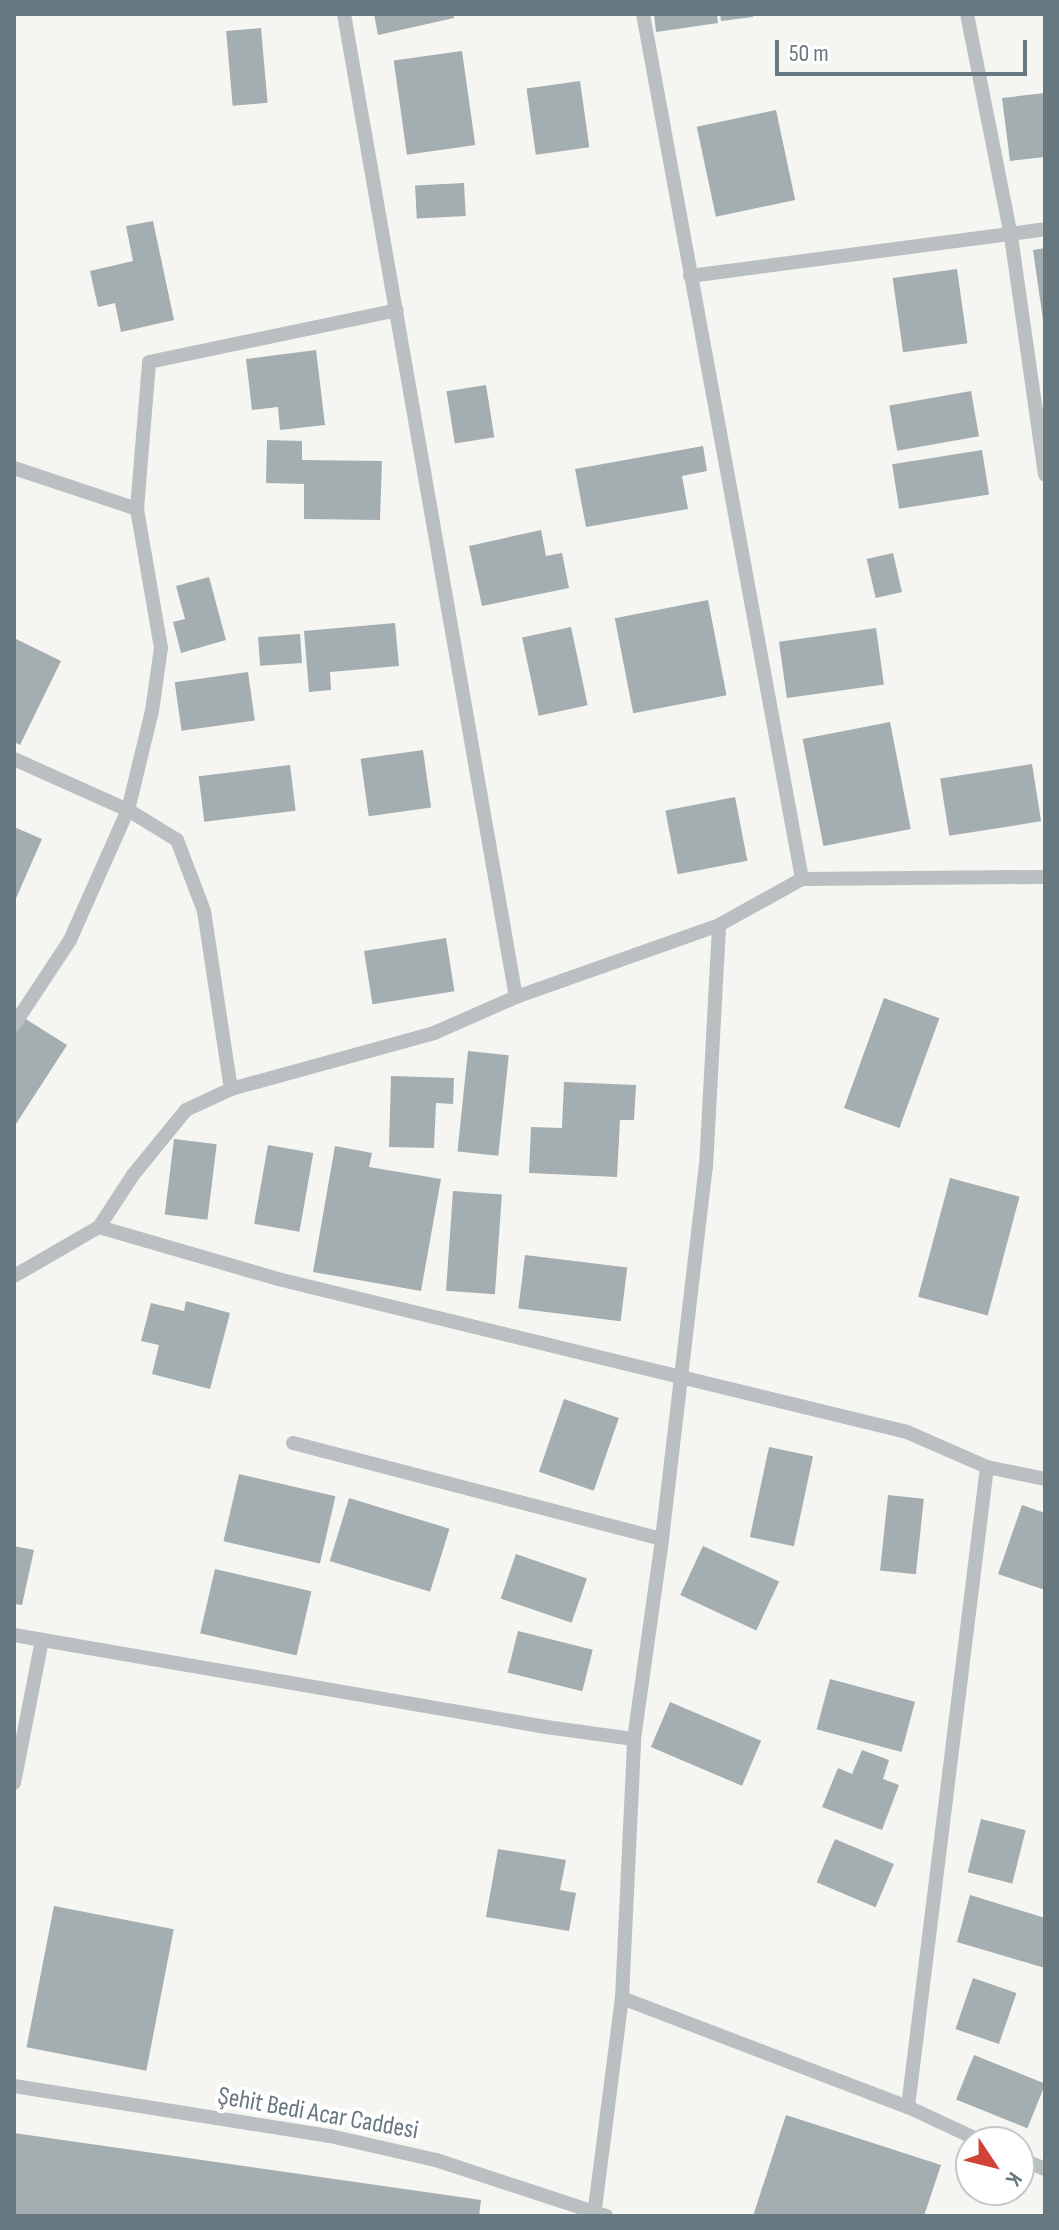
<!DOCTYPE html>
<meta charset="utf-8">
<style>
body{margin:0}
#map{position:relative;width:1059px;height:2230px;overflow:hidden;background:#f5f5f2;font-family:"Sofia Sans Condensed",sans-serif}
div>[style]{position:absolute}
[style*='--x']{left:calc(var(--x)*1px);top:calc(var(--y)*1px);width:calc(var(--w)*1px);rotate:calc(var(--a)*1deg)}
.building>*{inset:0;background:#a4adb0;transform-origin:0 0}
.minor>*{height:14px;margin:-7px;padding:0 7px;transform-origin:7px;border-radius:7px;background:#babfc1}
span{translate:-50% -50%;white-space:nowrap;text-align:center;line-height:1.15;-webkit-text-stroke:8px #fff;paint-order:stroke}
.street-label{font-size:26px;color:#677880}
.frame{position:absolute;inset:0;border:16px solid #677880;pointer-events:none}
.north{position:absolute;left:955px;top:2126px;width:80px;height:80px;box-sizing:border-box;background:#fff;border:2px solid #c2c9cc;border-radius:50%;rotate:125deg;font-size:22px;font-weight:700;line-height:32px;text-align:center;color:#677880}
.north::after{content:'';display:block;margin:auto;width:28px;height:36px;background:#d14336;clip-path:polygon(50% 0,100% 100%,50% 72%,0 100%)}
.scale{position:absolute;left:775px;top:40px;width:252px;height:36px;box-sizing:border-box;border:4px solid #677880;border-top:0;padding-left:10px;font-size:24px;line-height:28px;white-space:nowrap;color:#677880;-webkit-text-stroke:6px #fff;paint-order:stroke}
</style>
<div id="map">
<div class="building">
<i style="clip-path:polygon(374px 14px,453px 14px,454px 18px,378px 35px)"></i>
<i style="clip-path:polygon(654px 14px,717px 14px,718px 23px,656px 32px)"></i>
<i style="clip-path:polygon(720px 14px,752px 14px,753px 17px,721px 21px)"></i>
<i style="left:261px;top:28px;width:75px;height:35px;rotate:85deg"></i>
<i style="left:462px;top:51px;width:95px;height:69px;rotate:82deg"></i>
<i style="left:580px;top:81px;width:67px;height:54px;rotate:82deg"></i>
<i style="clip-path:polygon(1045px 93px,1045px 157px,1010px 161px,1002px 98px)"></i>
<i style="left:776px;top:110px;width:92px;height:81px;rotate:78deg"></i>
<i style="left:464px;top:183px;width:33px;height:49px;rotate:87deg"></i>
<i style="clip-path:polygon(153px 221px,174px 320px,121px 332px,115px 303px,98px 307px,90px 271px,133px 261px,126px 226px)"></i>
<i style="clip-path:polygon(1045px 248px,1045px 320px,1043px 320px,1033px 250px)"></i>
<i style="left:957px;top:269px;width:75px;height:65px;rotate:82deg"></i>
<i style="clip-path:polygon(316px 350px,325px 425px,280px 430px,278px 407px,252px 410px,246px 359px)"></i>
<i style="left:486px;top:385px;width:53px;height:40px;rotate:81deg"></i>
<i style="left:971px;top:391px;width:46px;height:83px;rotate:80deg"></i>
<i style="clip-path:polygon(267px 440px,302px 441px,302px 460px,382px 461px,380px 520px,304px 519px,304px 484px,266px 483px)"></i>
<i style="clip-path:polygon(703px 446px,707px 471px,682px 476px,688px 509px,586px 527px,575px 469px)"></i>
<i style="left:982px;top:450px;width:45px;height:91px;rotate:81deg"></i>
<i style="clip-path:polygon(541px 530px,546px 556px,562px 553px,569px 588px,482px 606px,469px 546px)"></i>
<i style="left:893px;top:553px;width:40px;height:27px;rotate:77deg"></i>
<i style="clip-path:polygon(209px 577px,226px 640px,181px 653px,173px 622px,185px 619px,176px 586px)"></i>
<i style="left:708px;top:600px;width:97px;height:95px;rotate:79deg"></i>
<i style="clip-path:polygon(395px 623px,399px 666px,330px 672px,331px 690px,309px 692px,304px 631px)"></i>
<i style="left:571px;top:627px;width:80px;height:50px;rotate:78deg"></i>
<i style="left:876px;top:628px;width:57px;height:98px;rotate:82deg"></i>
<i style="left:300px;top:634px;width:29px;height:42px;rotate:86deg"></i>
<i style="clip-path:polygon(14px 638px,61px 661px,20px 745px,14px 742px)"></i>
<i style="left:248px;top:672px;width:49px;height:74px;rotate:82deg"></i>
<i style="left:890px;top:722px;width:109px;height:89px;rotate:79deg"></i>
<i style="left:423px;top:750px;width:58px;height:63px;rotate:82deg"></i>
<i style="left:1032px;top:764px;width:58px;height:93px;rotate:81deg"></i>
<i style="left:290px;top:765px;width:46px;height:92px;rotate:83deg"></i>
<i style="left:735px;top:797px;width:65px;height:71px;rotate:79deg"></i>
<i style="clip-path:polygon(14px 827px,42px 839px,14px 903px)"></i>
<i style="left:446px;top:938px;width:54px;height:83px;rotate:81deg"></i>
<i style="left:884px;top:998px;width:59px;height:117px;rotate:20deg"></i>
<i style="clip-path:polygon(24px 1018px,67px 1045px,14px 1127px,14px 1034px)"></i>
<i style="left:468px;top:1051px;width:41px;height:101px;rotate:6deg"></i>
<i style="clip-path:polygon(391px 1076px,454px 1078px,453px 1104px,436px 1103px,434px 1148px,389px 1147px)"></i>
<i style="clip-path:polygon(564px 1082px,636px 1085px,634px 1120px,620px 1120px,617px 1177px,529px 1173px,531px 1127px,562px 1128px)"></i>
<i style="left:174px;top:1139px;width:43px;height:76px;rotate:7deg"></i>
<i style="left:268px;top:1145px;width:46px;height:80px;rotate:10deg"></i>
<i style="clip-path:polygon(335px 1146px,372px 1153px,369px 1167px,441px 1179px,421px 1291px,313px 1272px)"></i>
<i style="left:950px;top:1178px;width:72px;height:123px;rotate:15deg"></i>
<i style="left:453px;top:1191px;width:49px;height:100px;rotate:4deg"></i>
<i style="left:525px;top:1255px;width:103px;height:54px;rotate:7deg"></i>
<i style="clip-path:polygon(186px 1301px,230px 1313px,210px 1389px,152px 1374px,159px 1345px,141px 1341px,151px 1303px,184px 1311px)"></i>
<i style="left:564px;top:1399px;width:58px;height:77px;rotate:19deg"></i>
<i style="left:769px;top:1447px;width:45px;height:92px;rotate:12deg"></i>
<i style="left:239px;top:1474px;width:99px;height:69px;rotate:13deg"></i>
<i style="left:888px;top:1495px;width:36px;height:76px;rotate:6deg"></i>
<i style="left:349px;top:1498px;width:105px;height:66px;rotate:17deg"></i>
<i style="clip-path:polygon(1022px 1505px,1045px 1513px,1045px 1590px,998px 1574px)"></i>
<i style="clip-path:polygon(14px 1546px,34px 1550px,22px 1605px,14px 1604px)"></i>
<i style="left:703px;top:1546px;width:84px;height:54px;rotate:25deg"></i>
<i style="left:516px;top:1554px;width:75px;height:47px;rotate:19deg"></i>
<i style="left:215px;top:1569px;width:99px;height:66px;rotate:13deg"></i>
<i style="left:518px;top:1631px;width:77px;height:43px;rotate:14deg"></i>
<i style="left:830px;top:1679px;width:88px;height:52px;rotate:15deg"></i>
<i style="left:670px;top:1702px;width:99px;height:49px;rotate:23deg"></i>
<i style="clip-path:polygon(862px 1750px,889px 1760px,883px 1779px,899px 1785px,882px 1830px,822px 1807px,838px 1768px,852px 1774px)"></i>
<i style="left:981px;top:1819px;width:46px;height:55px;rotate:14deg"></i>
<i style="left:835px;top:1839px;width:64px;height:47px;rotate:23deg"></i>
<i style="clip-path:polygon(498px 1849px,566px 1860px,560px 1890px,576px 1893px,569px 1931px,486px 1917px)"></i>
<i style="clip-path:polygon(970px 1895px,1045px 1918px,1045px 1968px,957px 1942px)"></i>
<i style="left:54px;top:1906px;width:122px;height:144px;rotate:11deg"></i>
<i style="left:973px;top:1978px;width:46px;height:54px;rotate:19deg"></i>
<i style="left:974px;top:2055px;width:77px;height:48px;rotate:22deg"></i>
<i style="clip-path:polygon(786px 2115px,941px 2165px,924px 2216px,753px 2216px)"></i>
<i style="clip-path:polygon(14px 2133px,481px 2200px,479px 2216px,14px 2216px)"></i>
</div>
<div class="minor">
<i style="--x:344;--y:14;--w:998;--a:80.08"></i>
<i style="--x:643;--y:14;--w:879;--a:79.58"></i>
<i style="--x:967;--y:14;--w:226;--a:78.8"></i>
<i style="--x:1011;--y:236;--w:241;--a:81.9"></i>
<i style="--x:690;--y:276;--w:358;--a:-7.5"></i>
<i style="--x:14;--y:468;--w:130;--a:18.4"></i>
<i style="--x:14;--y:759;--w:125;--a:24.1"></i>
<i style="--x:128;--y:810;--w:57;--a:31.5"></i>
<i style="--x:177;--y:840;--w:76;--a:69.2"></i>
<i style="--x:204;--y:911;--w:180;--a:81.4"></i>
<i style="--x:14;--y:1025;--w:102;--a:-56.6"></i>
<i style="--x:70;--y:940;--w:142;--a:-66"></i>
<i style="--x:128;--y:810;--w:102;--a:-76.4"></i>
<i style="--x:152;--y:711;--w:64;--a:-81.9"></i>
<i style="--x:161;--y:648;--w:141;--a:-99.8"></i>
<i style="--x:137;--y:509;--w:147;--a:-85.3"></i>
<i style="--x:149;--y:362;--w:253;--a:-11.8"></i>
<i style="--x:99;--y:1227;--w:186;--a:16.2"></i>
<i style="--x:278;--y:1279;--w:647;--a:13.67"></i>
<i style="--x:907;--y:1432;--w:87;--a:23.6"></i>
<i style="--x:987;--y:1467;--w:645;--a:97.04"></i>
<i style="--x:14;--y:1276;--w:98;--a:-30"></i>
<i style="--x:99;--y:1227;--w:62;--a:-56.8"></i>
<i style="--x:133;--y:1175;--w:84;--a:-50.8"></i>
<i style="--x:186;--y:1110;--w:50;--a:-25"></i>
<i style="--x:231;--y:1089;--w:211;--a:-15.4"></i>
<i style="--x:434;--y:1033;--w:90;--a:-23.7"></i>
<i style="--x:516;--y:997;--w:215;--a:-19.5"></i>
<i style="--x:719;--y:925;--w:95;--a:-29"></i>
<i style="--x:802;--y:879;--w:243;--a:-0.5"></i>
<i style="--x:293;--y:1443;--w:381;--a:14.6"></i>
<i style="--x:987;--y:1467;--w:59;--a:11.7"></i>
<i style="--x:14;--y:1635;--w:540;--a:9.81"></i>
<i style="--x:546;--y:1727;--w:89;--a:7.8"></i>
<i style="--x:14;--y:1783;--w:146;--a:-78.9"></i>
<i style="--x:622;--y:1998;--w:306;--a:20.9"></i>
<i style="--x:908;--y:2107;--w:83;--a:25"></i>
<i style="--x:14;--y:2086;--w:320;--a:9"></i>
<i style="--x:330;--y:2136;--w:109;--a:12.8"></i>
<i style="--x:436;--y:2160;--w:179;--a:18.2"></i>
<i style="--x:1019;--y:2158;--w:28;--a:23"></i>
<i style="--x:594;--y:2216;--w:220;--a:-82.7"></i>
<i style="--x:622;--y:1998;--w:259;--a:-87.3"></i>
<i style="--x:634;--y:1739;--w:202;--a:-82"></i>
<i style="--x:662;--y:1539;--w:375;--a:-83.3"></i>
<i style="--x:706;--y:1167;--w:242;--a:-86.9"></i>
</div>
<div class="street-label">
<span style="left:318px;top:2114px;rotate:10deg">Şehit Bedi Acar Caddesi</span>
</div>
<div class="frame"></div>
<div class="north">K</div>
<div class="scale">50 m</div>
</div>
